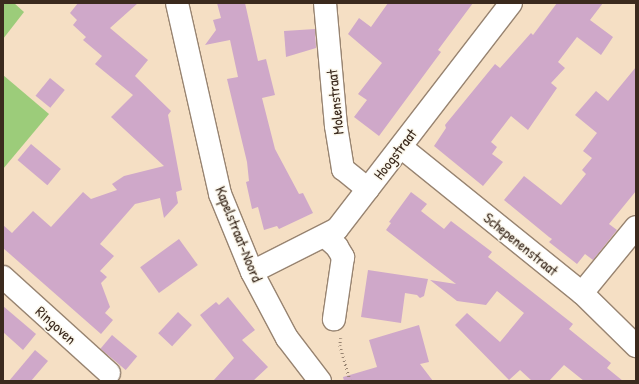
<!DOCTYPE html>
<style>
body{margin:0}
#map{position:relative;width:639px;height:384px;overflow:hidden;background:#f5dfc4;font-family:"Patrick Hand",sans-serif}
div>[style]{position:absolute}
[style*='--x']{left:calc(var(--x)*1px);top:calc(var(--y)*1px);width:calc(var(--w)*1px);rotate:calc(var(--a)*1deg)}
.green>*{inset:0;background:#9ccc7a}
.building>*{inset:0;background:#cfa8c9;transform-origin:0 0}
.path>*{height:2.5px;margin-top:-1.25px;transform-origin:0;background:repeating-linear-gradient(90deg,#988471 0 1px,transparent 0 4px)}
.roads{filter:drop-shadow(1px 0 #988471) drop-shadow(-1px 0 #988471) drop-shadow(0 1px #988471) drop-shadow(0 -1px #988471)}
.minor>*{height:22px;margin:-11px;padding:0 11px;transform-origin:11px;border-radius:11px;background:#fff}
span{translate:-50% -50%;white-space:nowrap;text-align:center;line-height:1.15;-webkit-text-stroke:3px #fbf7ec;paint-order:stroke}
.street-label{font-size:15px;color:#3b2a1e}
.frame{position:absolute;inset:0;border:4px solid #3b2a1e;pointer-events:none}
</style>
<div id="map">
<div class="green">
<i style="clip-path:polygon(3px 3px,14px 3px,24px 12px,3px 39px)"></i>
<i style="clip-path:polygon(3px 75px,49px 114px,3px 169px)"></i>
</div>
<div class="building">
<i style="clip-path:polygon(78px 3px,138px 3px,110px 28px,148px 60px,135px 76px,171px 111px,168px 115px,182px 190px,176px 192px,178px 203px,164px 218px,160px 198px,135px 204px,100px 244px,114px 256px,100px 271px,107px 277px,101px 283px,110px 307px,105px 313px,113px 320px,101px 334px,3px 248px,3px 225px,12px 233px,33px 211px,51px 227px,83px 192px,91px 199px,117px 190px,112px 184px,124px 176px,164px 166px,111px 117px,133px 95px,95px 64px,102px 56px,83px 40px,86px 37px,73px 25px,77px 20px,70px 13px)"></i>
<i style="clip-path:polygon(217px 3px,245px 3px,258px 61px,266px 59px,275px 95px,262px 98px,275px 149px,299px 194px,303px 193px,313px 213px,279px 229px,277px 226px,264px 230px,258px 207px,252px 209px,246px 182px,249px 181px,247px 162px,227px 79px,238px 77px,230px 40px,205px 45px,216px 30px,213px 20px,221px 18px)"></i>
<i style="clip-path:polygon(388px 3px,473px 3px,438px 50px,441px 52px,379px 136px,354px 117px,367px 100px,358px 94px,382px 63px,348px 34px,359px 18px,371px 27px)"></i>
<i style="clip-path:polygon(557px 3px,603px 3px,590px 20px,613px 37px,601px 55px,577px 37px,558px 62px,565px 68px,551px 83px,557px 88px,528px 130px,511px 116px,491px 142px,497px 147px,492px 154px,503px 162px,483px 186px,434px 146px,446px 128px,445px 125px,495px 64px,500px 68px,531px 33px,533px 35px)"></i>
<i style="clip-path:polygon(315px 29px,316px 48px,286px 57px,284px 31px)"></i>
<i style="clip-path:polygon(636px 67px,636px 191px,609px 224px,617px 230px,593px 260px,585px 254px,577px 264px,549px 242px,552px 239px,549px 237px,504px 200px,524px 176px,561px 205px,586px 174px,582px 170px,592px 158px,583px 151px,597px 133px,575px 115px,596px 91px,608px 101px)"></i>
<i style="left:50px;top:78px;width:19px;height:23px;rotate:39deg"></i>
<i style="left:31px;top:144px;width:39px;height:21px;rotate:40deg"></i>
<i style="clip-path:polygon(411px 192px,427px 204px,421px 211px,444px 229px,451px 221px,492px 252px,488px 257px,573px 324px,569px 329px,611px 363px,607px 368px,623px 381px,584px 381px,564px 365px,549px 381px,532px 381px,520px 370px,509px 380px,455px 325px,467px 313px,500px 342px,524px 313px,497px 291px,486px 305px,457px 301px,430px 280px,456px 284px,386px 230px,391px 223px,389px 222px)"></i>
<i style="left:179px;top:239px;width:32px;height:48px;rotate:54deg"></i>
<i style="clip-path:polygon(368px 270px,428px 279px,424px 296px,420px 298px,417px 295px,405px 293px,401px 323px,361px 317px)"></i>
<i style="clip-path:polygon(228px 297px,255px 330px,242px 340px,268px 367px,253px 381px,213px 381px,234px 358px,200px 315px,216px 302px,219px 305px)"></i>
<i style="clip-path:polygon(3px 306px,36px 334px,23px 350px,3px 332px)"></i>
<i style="left:178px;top:312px;width:19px;height:29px;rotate:43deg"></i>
<i style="clip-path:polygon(419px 325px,429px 362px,420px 364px,433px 381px,344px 381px,343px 377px,377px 367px,369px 340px)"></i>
<i style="left:112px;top:335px;width:33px;height:18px;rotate:40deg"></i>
<i style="clip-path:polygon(35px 350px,48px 361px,31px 381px,9px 381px)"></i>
</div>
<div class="path">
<i style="--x:341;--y:338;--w:7;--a:98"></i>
<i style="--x:340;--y:345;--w:37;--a:74"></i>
</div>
<div class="roads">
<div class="minor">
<i style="--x:177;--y:3;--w:196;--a:77.3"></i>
<i style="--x:220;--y:194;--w:84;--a:67.7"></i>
<i style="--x:252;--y:272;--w:75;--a:62.1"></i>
<i style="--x:287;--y:338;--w:54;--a:52.5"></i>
<i style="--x:325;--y:3;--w:123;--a:84.9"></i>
<i style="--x:336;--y:126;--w:44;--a:80.8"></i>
<i style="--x:343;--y:169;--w:32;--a:39"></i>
<i style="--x:401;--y:147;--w:233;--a:38.9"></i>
<i style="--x:582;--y:293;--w:76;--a:44.5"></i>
<i style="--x:326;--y:237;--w:15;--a:42"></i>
<i style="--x:337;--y:247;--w:12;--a:59"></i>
<i style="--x:343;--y:257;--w:63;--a:98.3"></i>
<i style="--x:252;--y:272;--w:95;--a:-26.8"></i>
<i style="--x:337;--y:229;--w:285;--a:-52.4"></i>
<i style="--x:3;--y:277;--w:143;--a:42.2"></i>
<i style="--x:582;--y:293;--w:85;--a:-50.7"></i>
</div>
</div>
<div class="street-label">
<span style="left:335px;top:102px;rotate:-96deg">Molenstraat</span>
<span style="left:395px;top:154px;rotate:-52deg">Hoogstraat</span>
<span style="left:239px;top:234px;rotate:68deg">Kapelstraat-Noord</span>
<span style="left:521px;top:244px;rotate:39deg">Schepenenstraat</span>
<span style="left:56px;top:325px;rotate:42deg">Ringoven</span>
</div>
<div class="frame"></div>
</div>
